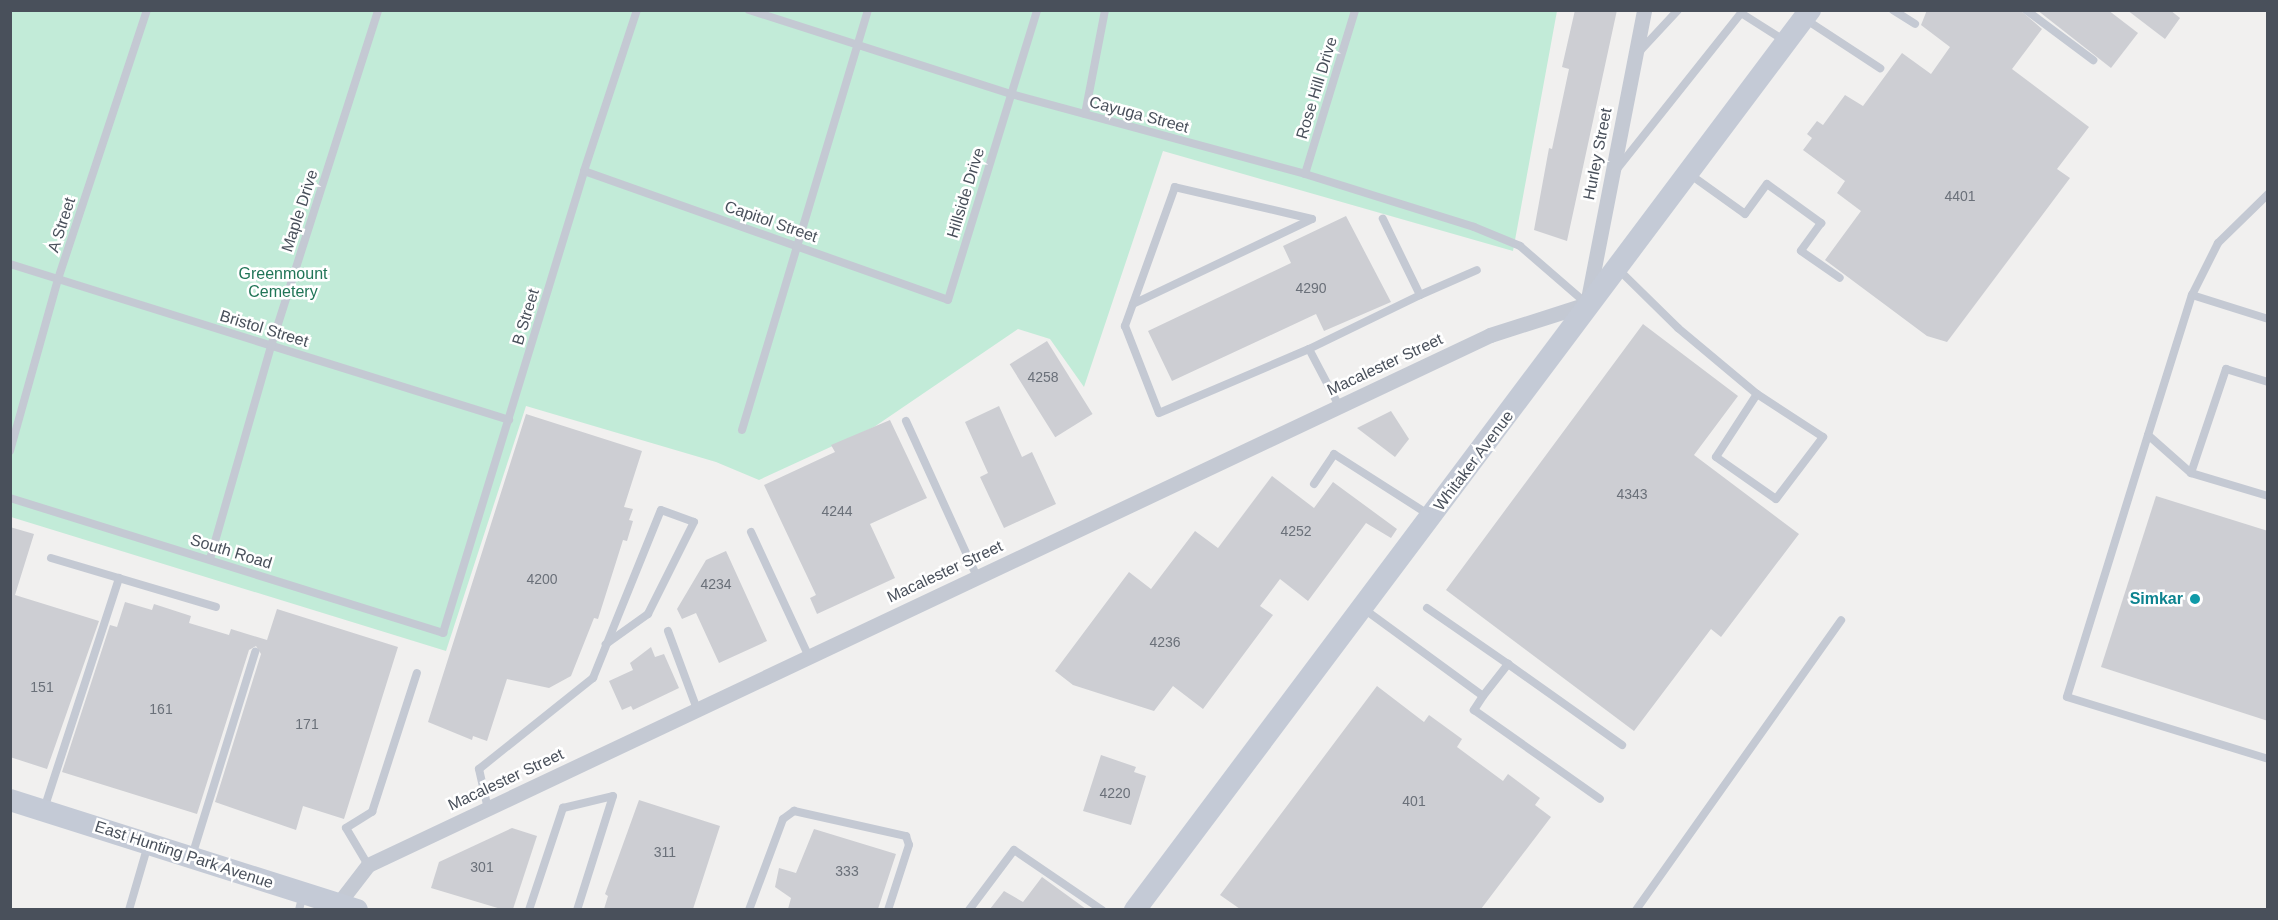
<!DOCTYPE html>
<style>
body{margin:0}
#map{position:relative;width:2278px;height:920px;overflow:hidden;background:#f1f0ef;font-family:Helvetica,sans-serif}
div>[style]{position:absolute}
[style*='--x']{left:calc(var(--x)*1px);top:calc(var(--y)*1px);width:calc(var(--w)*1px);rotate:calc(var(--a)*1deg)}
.green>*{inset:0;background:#c2ebd8}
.building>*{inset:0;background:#cdced3;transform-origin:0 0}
.service>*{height:8px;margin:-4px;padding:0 4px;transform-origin:4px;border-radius:4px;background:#c4c9d3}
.minor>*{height:15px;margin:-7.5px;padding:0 7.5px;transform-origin:7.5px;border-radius:7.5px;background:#c4c9d3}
.secondary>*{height:22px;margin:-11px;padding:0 11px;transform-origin:11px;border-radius:11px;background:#c4cad6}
.dots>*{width:16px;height:16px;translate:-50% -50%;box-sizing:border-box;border:3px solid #fff;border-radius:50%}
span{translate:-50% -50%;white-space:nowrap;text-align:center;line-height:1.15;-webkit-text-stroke:5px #fff;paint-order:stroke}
.number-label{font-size:14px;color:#6a7079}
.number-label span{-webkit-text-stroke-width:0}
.street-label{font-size:16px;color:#49505b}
.park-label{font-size:16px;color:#217557}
.culture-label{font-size:16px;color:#0d838f;font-weight:700}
.right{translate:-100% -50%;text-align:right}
.frame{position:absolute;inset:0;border:12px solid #49505b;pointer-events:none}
</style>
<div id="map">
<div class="green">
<i style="clip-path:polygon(10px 11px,1557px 11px,1513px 251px,1163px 151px,1084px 387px,1050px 339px,1018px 329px,874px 427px,759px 480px,716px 462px,526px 406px,446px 651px,11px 517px)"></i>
</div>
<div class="building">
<i style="clip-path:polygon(1575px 10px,1617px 10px,1567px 241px,1534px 230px,1549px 148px,1552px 149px,1569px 69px,1562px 67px)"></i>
<i style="clip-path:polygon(1927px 10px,2020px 10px,2042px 29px,2012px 69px,2089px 127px,2057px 169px,2070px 178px,1947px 342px,1927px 336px,1825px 260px,1861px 211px,1837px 193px,1845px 181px,1803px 150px,1812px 138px,1807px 134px,1817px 121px,1823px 125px,1845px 95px,1863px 106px,1902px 53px,1931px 74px,1950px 47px,1921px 25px)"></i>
<i style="clip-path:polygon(2037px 10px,2108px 10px,2138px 33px,2111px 68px)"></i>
<i style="clip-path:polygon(2127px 10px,2170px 10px,2180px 18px,2165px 39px)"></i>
<i style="clip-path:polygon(1346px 216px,1391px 302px,1324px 331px,1316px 314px,1172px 381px,1148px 331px,1291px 263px,1283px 246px)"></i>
<i style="clip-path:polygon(1643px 324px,1738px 396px,1694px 455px,1799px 534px,1721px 637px,1711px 629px,1634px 731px,1446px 590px)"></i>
<i style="left:1047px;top:341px;width:86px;height:44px;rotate:58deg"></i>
<i style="clip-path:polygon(999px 406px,1022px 457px,1032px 452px,1056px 504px,1004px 528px,980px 477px,988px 473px,965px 422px)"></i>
<i style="clip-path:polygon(1391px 411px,1409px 439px,1395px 457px,1357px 428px)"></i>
<i style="clip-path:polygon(526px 414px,642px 451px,624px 507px,633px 509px,629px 520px,633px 521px,627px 541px,623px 540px,598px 619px,594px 618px,571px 676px,549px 688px,507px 679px,487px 741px,473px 736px,472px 740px,428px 722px)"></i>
<i style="clip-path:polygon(890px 420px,927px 498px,870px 524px,895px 578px,817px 614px,810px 598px,816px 595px,764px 485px,835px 452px,831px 445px)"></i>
<i style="clip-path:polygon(1272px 476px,1314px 508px,1333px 482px,1397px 529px,1391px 538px,1366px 523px,1308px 601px,1280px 579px,1260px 606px,1273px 615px,1203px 709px,1173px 686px,1154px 711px,1073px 685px,1055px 671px,1129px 572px,1151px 589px,1195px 531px,1218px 548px)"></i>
<i style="clip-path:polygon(2156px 496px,2268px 531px,2268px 721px,2101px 667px)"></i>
<i style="clip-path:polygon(10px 527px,34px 534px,15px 595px,99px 621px,47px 769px,10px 757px)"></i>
<i style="clip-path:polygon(726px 551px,767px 641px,719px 663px,696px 613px,682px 619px,677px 609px,706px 560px)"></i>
<i style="clip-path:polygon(125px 602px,152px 610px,154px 604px,191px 616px,189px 623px,229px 635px,231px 629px,267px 640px,277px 609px,398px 647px,344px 819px,303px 806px,296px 830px,215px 802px,261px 654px,256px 646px,249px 650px,197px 814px,62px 772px,110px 625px,117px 627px)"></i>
<i style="clip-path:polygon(651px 647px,655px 657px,664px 654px,679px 688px,633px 710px,631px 706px,622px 710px,609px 681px,633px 670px,630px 663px)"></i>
<i style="clip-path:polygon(1377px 686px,1424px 722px,1429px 715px,1462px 739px,1457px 747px,1503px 781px,1508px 774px,1540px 798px,1535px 805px,1551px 817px,1481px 909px,1240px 909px,1220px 895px)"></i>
<i style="clip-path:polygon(1101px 755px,1136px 767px,1134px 772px,1146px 776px,1131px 825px,1083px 811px)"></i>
<i style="clip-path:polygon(639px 800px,720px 826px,693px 909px,604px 909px,608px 896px,605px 894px)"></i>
<i style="clip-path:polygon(512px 828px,537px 836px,513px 909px,501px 909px,431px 888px,439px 862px)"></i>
<i style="clip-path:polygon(814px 829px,896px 854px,878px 909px,788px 909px,791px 898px,775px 887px,779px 868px,796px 873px)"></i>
<i style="clip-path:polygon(1042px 877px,1086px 909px,990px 909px,1004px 891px,1023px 902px)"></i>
</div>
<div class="service">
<i style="--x:749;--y:10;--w:275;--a:17.8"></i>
<i style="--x:1011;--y:94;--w:305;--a:15.2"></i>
<i style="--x:1305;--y:174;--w:177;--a:17.4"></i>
<i style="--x:1474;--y:227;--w:50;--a:22.4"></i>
<i style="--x:1520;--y:246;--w:89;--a:40.9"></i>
<i style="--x:1893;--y:10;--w:26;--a:32"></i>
<i style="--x:2026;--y:10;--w:84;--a:36.7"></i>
<i style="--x:1805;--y:19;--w:90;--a:33.2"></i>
<i style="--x:1639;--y:52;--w:57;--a:-47.1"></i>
<i style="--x:1085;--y:114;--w:106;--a:-79.1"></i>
<i style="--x:1617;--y:169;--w:199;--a:-51.5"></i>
<i style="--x:1741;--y:13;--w:52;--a:32.5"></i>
<i style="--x:584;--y:171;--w:386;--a:19.5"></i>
<i style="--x:948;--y:300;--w:303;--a:-72.9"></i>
<i style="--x:1688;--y:173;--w:70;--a:35.7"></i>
<i style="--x:1745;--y:214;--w:37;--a:-54"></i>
<i style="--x:1767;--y:184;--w:67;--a:35.8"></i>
<i style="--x:1821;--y:223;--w:34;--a:126"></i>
<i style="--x:1801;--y:251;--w:47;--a:34.7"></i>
<i style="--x:1305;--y:174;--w:171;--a:-73"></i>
<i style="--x:1312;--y:219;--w:141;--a:-166.9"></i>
<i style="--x:1175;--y:187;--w:148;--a:109.8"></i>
<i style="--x:1125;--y:326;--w:93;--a:68.7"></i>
<i style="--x:1159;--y:413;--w:163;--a:-23.1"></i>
<i style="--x:1309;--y:349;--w:64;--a:62.2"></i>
<i style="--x:10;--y:264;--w:523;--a:17.36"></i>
<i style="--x:1619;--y:270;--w:83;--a:44.5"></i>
<i style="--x:1678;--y:328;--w:103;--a:39.9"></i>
<i style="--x:1757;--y:394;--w:75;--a:123.1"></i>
<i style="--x:1716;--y:457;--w:73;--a:35"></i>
<i style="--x:1776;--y:499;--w:78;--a:-52.8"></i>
<i style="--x:1823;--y:437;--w:79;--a:-146.9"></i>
<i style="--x:1420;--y:295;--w:62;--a:-23.7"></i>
<i style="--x:2192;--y:295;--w:80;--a:17.5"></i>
<i style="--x:1133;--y:304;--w:198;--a:-25.4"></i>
<i style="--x:1309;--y:349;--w:123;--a:-25.9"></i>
<i style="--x:1420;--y:295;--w:85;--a:-116"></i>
<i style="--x:906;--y:421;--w:171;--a:65.5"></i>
<i style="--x:742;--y:430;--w:438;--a:-73.3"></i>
<i style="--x:2148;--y:435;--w:147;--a:-72.6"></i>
<i style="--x:2192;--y:295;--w:58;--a:-63.4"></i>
<i style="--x:2218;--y:243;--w:70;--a:-44.4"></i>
<i style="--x:10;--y:451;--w:179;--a:-74.4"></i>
<i style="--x:58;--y:279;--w:283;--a:-71.7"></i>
<i style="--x:2191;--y:473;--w:110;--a:-71.4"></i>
<i style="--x:2226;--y:369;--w:44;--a:17.2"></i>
<i style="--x:1314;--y:484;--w:36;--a:-56"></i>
<i style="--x:1334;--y:454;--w:112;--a:32.6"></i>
<i style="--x:2268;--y:496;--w:80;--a:-163.4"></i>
<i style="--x:2191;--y:473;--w:57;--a:-138.5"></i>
<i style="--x:2148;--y:435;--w:274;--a:107.2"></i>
<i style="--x:2067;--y:697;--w:210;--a:17.1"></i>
<i style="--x:10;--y:498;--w:454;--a:17.3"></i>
<i style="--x:443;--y:633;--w:483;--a:-73"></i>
<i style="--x:584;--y:171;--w:169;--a:-71.8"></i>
<i style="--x:751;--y:532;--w:138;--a:65.1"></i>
<i style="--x:51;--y:558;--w:172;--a:16.5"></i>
<i style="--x:210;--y:559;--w:222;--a:-74"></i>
<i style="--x:271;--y:346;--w:353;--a:-72.3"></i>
<i style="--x:1427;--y:608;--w:98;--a:34.7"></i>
<i style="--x:1364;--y:609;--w:147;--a:36.2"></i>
<i style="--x:1483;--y:696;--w:41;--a:-52"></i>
<i style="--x:1508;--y:664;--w:140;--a:35.4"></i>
<i style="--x:668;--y:631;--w:83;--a:69.6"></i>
<i style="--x:1483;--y:696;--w:17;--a:123"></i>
<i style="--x:1474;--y:710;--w:154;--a:35.2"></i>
<i style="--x:44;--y:809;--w:243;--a:-72"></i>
<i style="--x:488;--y:809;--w:41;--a:-102.7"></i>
<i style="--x:479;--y:769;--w:146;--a:-38.6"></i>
<i style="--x:593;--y:678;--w:181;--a:-68"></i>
<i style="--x:661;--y:510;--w:35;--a:20"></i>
<i style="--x:694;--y:522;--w:103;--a:116.6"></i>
<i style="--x:648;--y:614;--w:52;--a:144.5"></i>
<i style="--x:192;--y:856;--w:214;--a:-72.8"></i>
<i style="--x:368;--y:865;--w:43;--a:-120.7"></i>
<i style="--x:346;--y:828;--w:31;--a:-32"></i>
<i style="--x:372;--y:812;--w:146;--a:-72.1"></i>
<i style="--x:129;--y:910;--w:68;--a:-73.7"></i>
<i style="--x:299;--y:910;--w:16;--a:-76"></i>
<i style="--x:529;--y:910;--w:108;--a:-71.6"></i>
<i style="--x:563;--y:808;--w:51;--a:-13.5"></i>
<i style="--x:613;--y:796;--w:120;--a:107.5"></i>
<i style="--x:749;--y:910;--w:97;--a:-69.5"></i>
<i style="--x:783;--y:819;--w:14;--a:-36"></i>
<i style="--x:794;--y:811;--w:115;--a:12.6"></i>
<i style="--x:906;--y:836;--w:9;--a:72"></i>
<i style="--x:909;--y:845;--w:68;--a:107.9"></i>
<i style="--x:969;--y:910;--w:75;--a:-53.1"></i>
<i style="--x:1014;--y:850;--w:107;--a:34.3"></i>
<i style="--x:1636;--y:910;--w:355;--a:-54.7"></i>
</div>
<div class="minor">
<i style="--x:338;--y:904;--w:49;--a:-52.4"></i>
<i style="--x:368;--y:865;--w:1241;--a:-25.28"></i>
<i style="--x:1490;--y:335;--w:102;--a:-17.7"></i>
<i style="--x:1587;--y:304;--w:299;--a:-79"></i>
</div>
<div class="secondary">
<i style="--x:10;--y:800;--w:364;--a:17.6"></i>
<i style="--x:1135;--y:910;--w:1125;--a:-53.13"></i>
</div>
<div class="dots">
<i style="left:2195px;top:599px;background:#0f9aa8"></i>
</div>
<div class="number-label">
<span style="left:1960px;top:196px">4401</span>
<span style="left:1311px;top:288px">4290</span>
<span style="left:1043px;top:377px">4258</span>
<span style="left:1632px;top:494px">4343</span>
<span style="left:837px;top:511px">4244</span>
<span style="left:1296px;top:531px">4252</span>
<span style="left:542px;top:579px">4200</span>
<span style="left:716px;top:584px">4234</span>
<span style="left:1165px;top:642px">4236</span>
<span style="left:42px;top:687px">151</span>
<span style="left:161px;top:709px">161</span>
<span style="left:307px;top:724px">171</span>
<span style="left:1115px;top:793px">4220</span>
<span style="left:1414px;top:801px">401</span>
<span style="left:665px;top:852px">311</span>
<span style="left:482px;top:867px">301</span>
<span style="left:847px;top:871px">333</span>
</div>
<div class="street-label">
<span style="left:1317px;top:88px;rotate:-73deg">Rose Hill Drive</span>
<span style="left:1139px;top:115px;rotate:15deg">Cayuga Street</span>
<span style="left:1598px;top:154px;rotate:-79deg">Hurley Street</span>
<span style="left:966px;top:193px;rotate:-73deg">Hillside Drive</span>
<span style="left:300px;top:211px;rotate:-72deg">Maple Drive</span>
<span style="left:771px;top:222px;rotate:19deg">Capitol Street</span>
<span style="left:62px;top:225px;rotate:-72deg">A Street</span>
<span style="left:526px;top:317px;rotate:-73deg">B Street</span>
<span style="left:264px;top:329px;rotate:17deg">Bristol Street</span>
<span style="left:1385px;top:365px;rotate:-25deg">Macalester Street</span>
<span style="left:1474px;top:461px;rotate:-53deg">Whitaker Avenue</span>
<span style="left:231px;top:552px;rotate:17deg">South Road</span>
<span style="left:945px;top:572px;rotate:-25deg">Macalester Street</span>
<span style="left:506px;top:780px;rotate:-25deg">Macalester Street</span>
<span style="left:184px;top:855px;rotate:18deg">East Hunting Park Avenue</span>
</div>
<div class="park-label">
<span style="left:283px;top:283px">Greenmount<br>Cemetery</span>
</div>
<div class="culture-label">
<span class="right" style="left:2183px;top:599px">Simkar</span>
</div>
<div class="frame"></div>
</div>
